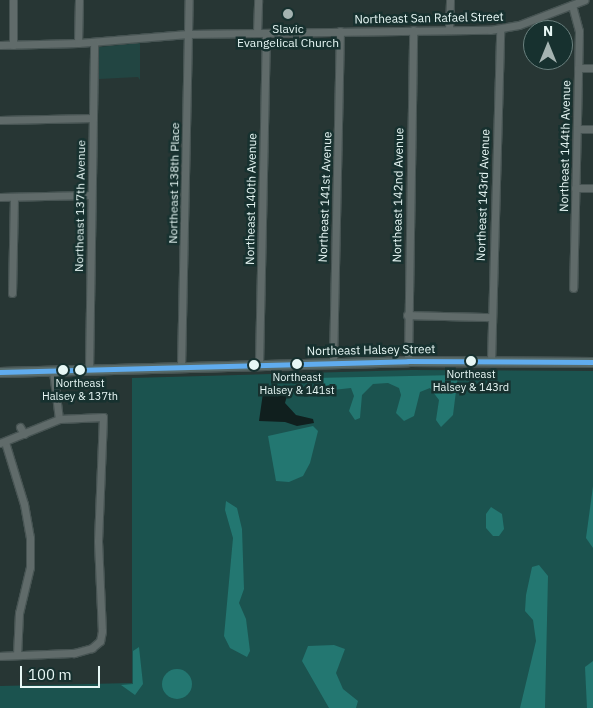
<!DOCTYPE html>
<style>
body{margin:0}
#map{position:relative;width:593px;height:708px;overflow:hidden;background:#273634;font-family:"IBM Plex Sans",sans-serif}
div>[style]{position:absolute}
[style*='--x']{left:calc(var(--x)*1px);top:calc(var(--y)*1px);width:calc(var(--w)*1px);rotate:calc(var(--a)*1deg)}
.built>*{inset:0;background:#224542}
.green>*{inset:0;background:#1b534f}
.forest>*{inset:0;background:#237771}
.round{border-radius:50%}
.water>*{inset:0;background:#101f1e}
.roads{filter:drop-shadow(1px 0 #475453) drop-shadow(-1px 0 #475453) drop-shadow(0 1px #475453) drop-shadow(0 -1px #475453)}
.minor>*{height:7px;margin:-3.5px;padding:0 3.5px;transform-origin:3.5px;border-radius:3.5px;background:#606b6a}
.major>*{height:9px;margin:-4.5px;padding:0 4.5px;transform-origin:4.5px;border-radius:4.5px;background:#586b6a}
.bus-1>*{height:5px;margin:-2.5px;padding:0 2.5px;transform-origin:2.5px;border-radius:2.5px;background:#60acee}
.dots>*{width:14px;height:14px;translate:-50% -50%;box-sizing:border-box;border:2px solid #17312f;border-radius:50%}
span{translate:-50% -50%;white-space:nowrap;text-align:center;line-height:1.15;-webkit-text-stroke:5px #17312f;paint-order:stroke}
.bus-label{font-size:11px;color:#e7f7f5}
.street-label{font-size:12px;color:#e7f7f5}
.poi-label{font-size:12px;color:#e7f7f5}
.north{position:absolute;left:523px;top:20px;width:50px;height:50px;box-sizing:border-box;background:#17312f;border:1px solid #6a807e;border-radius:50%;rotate:0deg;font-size:14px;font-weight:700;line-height:20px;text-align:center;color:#e7f7f5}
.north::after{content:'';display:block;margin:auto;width:18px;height:22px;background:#a4b3b1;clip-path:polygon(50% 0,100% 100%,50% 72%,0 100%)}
.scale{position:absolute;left:20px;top:666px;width:80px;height:22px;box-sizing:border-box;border:2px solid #e7f7f5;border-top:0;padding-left:6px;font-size:15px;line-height:18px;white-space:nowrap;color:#e7f7f5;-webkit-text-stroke:4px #17312f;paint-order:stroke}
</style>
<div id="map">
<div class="built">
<i style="clip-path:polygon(140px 43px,140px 80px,138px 77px,99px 79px,99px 47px)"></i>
</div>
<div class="green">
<i style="clip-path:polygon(411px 370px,593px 371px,593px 708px,0 708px,0 686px,132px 683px,132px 378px)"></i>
</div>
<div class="forest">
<i style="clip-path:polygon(458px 375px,453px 415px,441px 427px,436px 420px,439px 400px,430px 388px,420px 392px,414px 416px,404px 421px,396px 413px,401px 395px,399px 388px,388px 383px,373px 384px,362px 395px,360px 418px,355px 420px,349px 411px,354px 396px,351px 388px,333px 390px,314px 378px)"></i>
<i style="clip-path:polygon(313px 426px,318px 431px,310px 463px,303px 476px,289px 482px,276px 481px,268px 436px)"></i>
<i style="clip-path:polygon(593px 486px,593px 548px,586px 538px)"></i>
<i style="clip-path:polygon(226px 501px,237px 508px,242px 529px,244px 589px,239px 603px,246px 619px,250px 651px,247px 657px,230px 648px,224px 636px,233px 538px,225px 510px)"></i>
<i style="clip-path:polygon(491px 507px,502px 514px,504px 529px,499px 536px,493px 536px,486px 528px,486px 514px)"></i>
<i style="clip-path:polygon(539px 565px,548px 576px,545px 708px,520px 708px,536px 641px,533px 620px,525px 611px,526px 595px,532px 567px)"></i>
<i style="clip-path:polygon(334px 645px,345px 649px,336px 673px,343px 689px,358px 701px,356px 708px,329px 708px,302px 661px,308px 646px)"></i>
<i style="clip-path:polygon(139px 647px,143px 684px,135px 695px,121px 685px,133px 684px,133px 651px)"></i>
<i style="clip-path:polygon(593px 661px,593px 708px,587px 708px,585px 667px)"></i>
<i class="round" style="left:162px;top:669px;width:30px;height:30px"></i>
</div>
<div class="water">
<i style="clip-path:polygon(284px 390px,288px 392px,285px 403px,296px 415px,313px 419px,314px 423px,297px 426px,285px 422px,259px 421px,263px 393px)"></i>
</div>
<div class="roads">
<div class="minor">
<i style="--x:572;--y:5;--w:27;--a:75"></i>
<i style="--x:579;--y:31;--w:257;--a:91.3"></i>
<i style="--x:449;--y:30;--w:30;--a:-88"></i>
<i style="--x:257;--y:33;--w:33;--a:-88"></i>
<i style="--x:78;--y:43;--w:43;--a:-88.7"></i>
<i style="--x:0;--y:45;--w:78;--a:-1.5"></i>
<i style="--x:78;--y:43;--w:110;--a:-4.7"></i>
<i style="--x:188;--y:34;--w:302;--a:-0.8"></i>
<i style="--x:490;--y:30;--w:29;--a:-10"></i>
<i style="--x:519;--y:25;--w:70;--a:-21"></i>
<i style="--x:13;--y:45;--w:45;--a:-90"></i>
<i style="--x:578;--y:68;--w:15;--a:0"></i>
<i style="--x:0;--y:120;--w:93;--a:-1.2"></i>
<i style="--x:577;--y:129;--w:16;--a:0"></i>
<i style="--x:575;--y:188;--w:18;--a:0"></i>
<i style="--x:0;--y:197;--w:90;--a:-1.3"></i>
<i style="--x:12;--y:293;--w:96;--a:-88.8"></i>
<i style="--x:407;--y:315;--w:84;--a:1.4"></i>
<i style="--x:408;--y:361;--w:331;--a:-89.1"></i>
<i style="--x:491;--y:361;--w:332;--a:-88.4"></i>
<i style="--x:333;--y:363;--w:332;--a:-88.8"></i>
<i style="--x:259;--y:365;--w:332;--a:-88.8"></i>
<i style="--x:181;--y:367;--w:367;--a:-88.8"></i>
<i style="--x:89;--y:370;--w:328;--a:-89.1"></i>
<i style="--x:53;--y:371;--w:48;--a:82.9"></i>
<i style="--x:20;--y:427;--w:8;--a:60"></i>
<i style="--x:5;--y:442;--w:65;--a:73"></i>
<i style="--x:24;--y:504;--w:35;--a:80"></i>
<i style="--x:30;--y:538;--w:29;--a:90"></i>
<i style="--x:30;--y:567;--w:47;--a:103.4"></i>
<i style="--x:19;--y:613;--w:42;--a:92.7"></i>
<i style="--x:0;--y:443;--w:64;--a:-22.1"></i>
<i style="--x:59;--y:419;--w:44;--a:-2.6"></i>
<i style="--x:103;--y:417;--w:124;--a:92.3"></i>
<i style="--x:98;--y:541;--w:90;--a:87.5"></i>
<i style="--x:102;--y:631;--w:10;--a:101"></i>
<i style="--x:100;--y:641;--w:11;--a:139"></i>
<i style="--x:92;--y:648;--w:19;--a:164"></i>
<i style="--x:74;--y:653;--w:74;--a:177.7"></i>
</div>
<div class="major">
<i style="--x:0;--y:372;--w:408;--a:-1.5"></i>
<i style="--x:408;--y:361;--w:185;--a:0.3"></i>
</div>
</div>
<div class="bus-1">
<i style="--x:0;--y:372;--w:408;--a:-1.5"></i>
<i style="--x:408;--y:361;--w:185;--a:0.3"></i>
</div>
<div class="dots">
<i style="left:288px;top:14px;background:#a4b3b1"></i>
<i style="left:471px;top:361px;background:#e7f7f5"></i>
<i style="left:297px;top:364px;background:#e7f7f5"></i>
<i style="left:254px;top:365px;background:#e7f7f5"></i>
<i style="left:63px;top:370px;background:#e7f7f5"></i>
<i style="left:80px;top:370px;background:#e7f7f5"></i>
</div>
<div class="bus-label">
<span style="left:471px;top:381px">Northeast<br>Halsey &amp; 143rd</span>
<span style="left:297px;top:384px">Northeast<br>Halsey &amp; 141st</span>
<span style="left:80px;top:390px">Northeast<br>Halsey &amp; 137th</span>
</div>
<div class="street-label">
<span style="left:429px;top:18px;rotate:-1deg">Northeast San Rafael Street</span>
<span style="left:565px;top:146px;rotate:-89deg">Northeast 144th Avenue</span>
<span style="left:174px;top:183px;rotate:-89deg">Northeast 138th Place</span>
<span style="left:398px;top:195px;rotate:-89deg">Northeast 142nd Avenue</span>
<span style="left:483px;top:195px;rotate:-88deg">Northeast 143rd Avenue</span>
<span style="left:325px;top:197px;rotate:-88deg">Northeast 141st Avenue</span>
<span style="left:251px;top:199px;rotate:-89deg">Northeast 140th Avenue</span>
<span style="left:80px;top:206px;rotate:-89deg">Northeast 137th Avenue</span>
<span style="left:371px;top:350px;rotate:-1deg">Northeast Halsey Street</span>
</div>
<div class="poi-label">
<span style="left:288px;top:36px">Slavic<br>Evangelical Church</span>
</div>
<div class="north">N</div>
<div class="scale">100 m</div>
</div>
